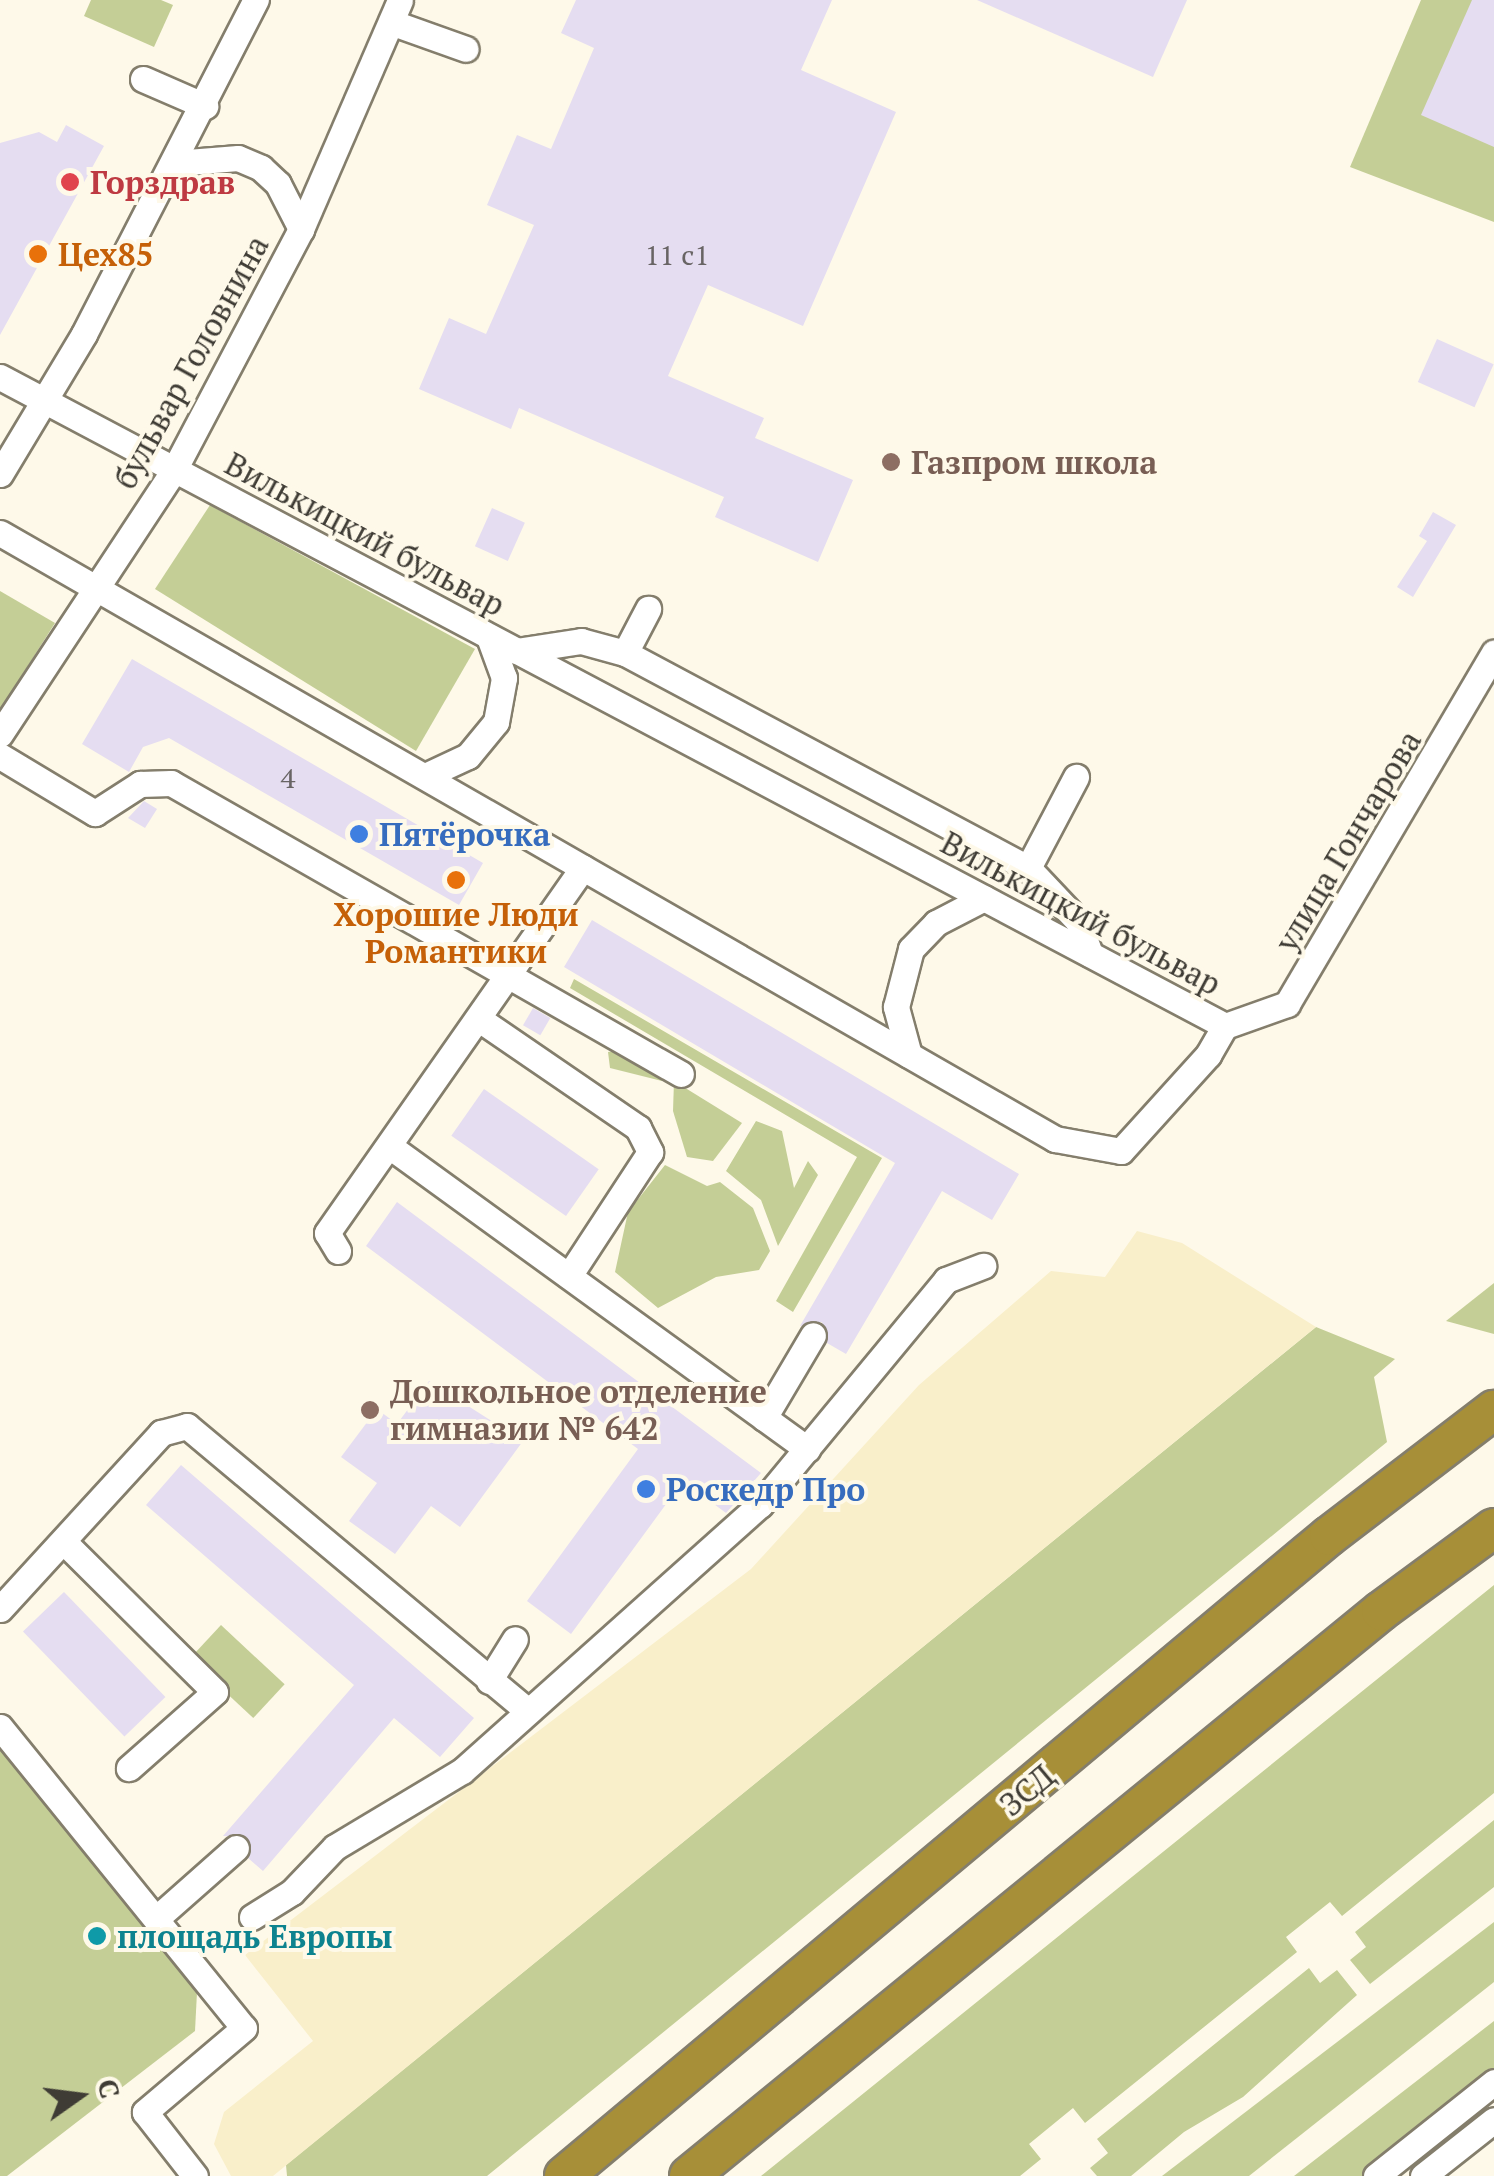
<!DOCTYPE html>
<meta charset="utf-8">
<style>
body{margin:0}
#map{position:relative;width:1494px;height:2176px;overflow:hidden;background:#fef9e9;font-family:"PT Serif",serif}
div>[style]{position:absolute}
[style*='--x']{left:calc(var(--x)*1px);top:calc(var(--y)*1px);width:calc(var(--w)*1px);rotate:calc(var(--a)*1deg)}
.green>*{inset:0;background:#c4ce96;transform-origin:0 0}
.sand>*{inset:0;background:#f9efca}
.building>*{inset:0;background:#e5ddf1;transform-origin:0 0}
.roads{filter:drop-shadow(2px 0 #847e6c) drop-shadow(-2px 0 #847e6c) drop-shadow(0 2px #847e6c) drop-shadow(0 -2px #847e6c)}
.minor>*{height:25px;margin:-12.5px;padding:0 12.5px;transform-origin:12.5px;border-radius:12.5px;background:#fff}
.highway>*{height:38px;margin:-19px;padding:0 19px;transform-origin:19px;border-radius:19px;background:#a78f38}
.dots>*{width:28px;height:28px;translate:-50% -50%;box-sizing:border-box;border:5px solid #fef9e9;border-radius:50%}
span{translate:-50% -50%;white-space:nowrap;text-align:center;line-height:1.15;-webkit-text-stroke:8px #fef9e9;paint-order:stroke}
.number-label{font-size:28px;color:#686464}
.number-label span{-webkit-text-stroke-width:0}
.health-label{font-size:32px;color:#be3a42;font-weight:700}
.left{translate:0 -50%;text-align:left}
.food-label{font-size:32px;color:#c56008;font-weight:700}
.street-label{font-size:32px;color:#3f3c35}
.education-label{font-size:32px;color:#785e54;font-weight:700}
.shop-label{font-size:32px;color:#366cbe;font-weight:700}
.culture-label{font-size:32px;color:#0d838f;font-weight:700}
.north{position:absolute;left:30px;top:2046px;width:100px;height:100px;-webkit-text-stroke:8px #fef9e9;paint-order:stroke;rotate:76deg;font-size:28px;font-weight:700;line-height:40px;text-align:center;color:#3f3c35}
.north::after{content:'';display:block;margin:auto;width:35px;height:45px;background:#3f3c35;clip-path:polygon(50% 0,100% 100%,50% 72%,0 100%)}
</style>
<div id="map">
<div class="green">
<i style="clip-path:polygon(91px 0,161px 0,173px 5px,154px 47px,84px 16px)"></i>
<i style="clip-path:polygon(1421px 0,1494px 0,1494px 222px,1350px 167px)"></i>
<i style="clip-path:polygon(210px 505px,475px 649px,416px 751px,155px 589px)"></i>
<i style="clip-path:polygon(0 591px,55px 623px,0 710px)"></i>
<i style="clip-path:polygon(574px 979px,882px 1158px,793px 1312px,776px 1301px,857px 1157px,570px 988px)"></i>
<i style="clip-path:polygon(623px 1050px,662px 1074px,662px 1081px,610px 1068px,608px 1052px)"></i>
<i style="clip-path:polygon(674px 1081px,742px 1123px,713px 1161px,687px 1157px,673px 1111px)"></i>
<i style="clip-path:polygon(756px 1121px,782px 1131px,794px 1188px,808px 1161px,818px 1175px,778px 1246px,761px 1200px,726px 1171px)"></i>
<i style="clip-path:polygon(665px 1165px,707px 1186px,720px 1182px,753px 1208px,770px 1251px,759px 1270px,716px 1277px,658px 1308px,615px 1272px,628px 1212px)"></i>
<i style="clip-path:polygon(1494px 1283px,1494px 1334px,1446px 1321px)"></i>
<i style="clip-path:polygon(1316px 1327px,1395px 1359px,1374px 1377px,1387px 1442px,487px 2176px,287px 2176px,286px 2165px)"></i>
<i style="clip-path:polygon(1494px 1585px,1494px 1793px,1342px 1916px,1330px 1902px,1286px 1937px,1297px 1952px,1085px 2123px,1073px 2108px,1029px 2144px,1041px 2159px,1020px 2176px,761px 2176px)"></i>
<i style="left:221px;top:1625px;width:87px;height:46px;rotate:43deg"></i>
<i style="clip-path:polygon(0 1740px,197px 1992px,195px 2031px,7px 2176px,0 2176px)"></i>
<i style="clip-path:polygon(1494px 1820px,1494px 1887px,1370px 1984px,1350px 1960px,1366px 1947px,1355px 1932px)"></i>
<i style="clip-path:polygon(1494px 1922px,1494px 1982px,1249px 2176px,1162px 2176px)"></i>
<i style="clip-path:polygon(1309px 1968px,1320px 1983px,1337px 1970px,1357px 1995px,1243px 2097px,1184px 2132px,1131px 2176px,1097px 2176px,1090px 2168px,1108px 2153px,1097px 2139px)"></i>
<i style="clip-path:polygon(1494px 2021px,1494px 2076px,1368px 2176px,1294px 2176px)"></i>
</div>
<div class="sand">
<i style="clip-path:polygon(1137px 1231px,1182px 1243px,1316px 1327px,273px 2176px,231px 2176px,214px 2144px,224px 2112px,313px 2041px,245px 1955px,751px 1569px,919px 1385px,1051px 1271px,1105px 1277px)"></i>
</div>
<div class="building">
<i style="clip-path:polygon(576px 0,832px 0,801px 70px,896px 112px,803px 326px,708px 285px,668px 376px,764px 418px,755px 438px,853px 480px,818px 562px,715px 517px,724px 497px,519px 408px,511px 429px,419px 389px,449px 318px,486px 334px,534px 225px,487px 205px,517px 135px,551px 149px,594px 48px,561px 33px)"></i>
<i style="clip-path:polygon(977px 0,1187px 0,1153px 77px)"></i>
<i style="clip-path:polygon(1472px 0,1494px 0,1494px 147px,1421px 115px)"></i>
<i style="clip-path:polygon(66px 125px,104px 146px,0 335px,0 143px,39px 132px,57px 142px)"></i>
<i style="left:1437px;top:339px;width:62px;height:47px;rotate:24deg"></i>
<i style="left:492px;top:508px;width:36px;height:42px;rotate:24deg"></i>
<i style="clip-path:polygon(1433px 512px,1456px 525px,1413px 597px,1397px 587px,1427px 541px,1419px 536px)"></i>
<i style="clip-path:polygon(132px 659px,483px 863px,459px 905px,169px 738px,143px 747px,129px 772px,82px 744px)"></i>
<i style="clip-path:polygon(144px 801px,157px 809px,145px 828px,128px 818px)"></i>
<i style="clip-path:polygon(592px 920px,1019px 1174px,992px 1220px,942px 1191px,846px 1354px,827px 1343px,822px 1322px,800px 1326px,895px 1163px,564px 967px)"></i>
<i style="left:533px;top:1008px;width:20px;height:20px;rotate:30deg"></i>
<i style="left:484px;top:1089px;width:140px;height:57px;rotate:35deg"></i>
<i style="clip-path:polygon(397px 1202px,761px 1473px,726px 1513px,683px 1481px,571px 1634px,527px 1601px,638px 1449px,366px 1246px)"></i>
<i style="clip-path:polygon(429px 1381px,523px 1441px,460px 1527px,431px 1506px,395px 1554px,349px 1521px,377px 1483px,341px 1457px,377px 1409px,397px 1424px)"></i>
<i style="clip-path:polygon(181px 1465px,474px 1718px,440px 1757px,394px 1718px,263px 1871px,248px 1858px,247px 1837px,223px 1836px,354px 1685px,146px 1505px)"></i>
<i style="left:64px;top:1592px;width:146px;height:57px;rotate:46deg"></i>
</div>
<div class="roads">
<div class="minor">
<i style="--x:393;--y:23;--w:77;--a:19.6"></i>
<i style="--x:143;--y:79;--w:68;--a:23.5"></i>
<i style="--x:175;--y:163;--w:63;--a:-4.5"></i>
<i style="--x:238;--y:158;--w:25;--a:23"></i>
<i style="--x:261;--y:168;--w:23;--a:43"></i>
<i style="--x:278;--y:184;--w:51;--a:62.9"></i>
<i style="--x:0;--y:377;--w:1386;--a:27.91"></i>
<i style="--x:0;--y:474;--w:163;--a:-59"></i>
<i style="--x:84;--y:334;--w:376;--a:-62.8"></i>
<i style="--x:0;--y:533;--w:1217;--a:29.87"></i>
<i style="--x:1055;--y:1139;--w:67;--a:10.3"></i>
<i style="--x:1121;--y:1151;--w:130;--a:-47.8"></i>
<i style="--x:1208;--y:1055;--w:34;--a:-60"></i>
<i style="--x:516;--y:651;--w:66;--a:-8.7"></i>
<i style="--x:581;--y:641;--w:46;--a:15.3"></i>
<i style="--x:625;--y:653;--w:457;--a:28.1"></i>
<i style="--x:1028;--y:868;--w:73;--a:46.7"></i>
<i style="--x:1078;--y:921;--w:35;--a:70"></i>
<i style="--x:625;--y:653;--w:50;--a:-62.4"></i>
<i style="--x:0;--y:734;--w:316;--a:-56.6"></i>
<i style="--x:174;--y:470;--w:272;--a:-62.2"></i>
<i style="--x:301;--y:229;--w:249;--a:-66.6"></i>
<i style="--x:0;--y:756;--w:111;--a:31"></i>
<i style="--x:95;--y:813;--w:54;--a:-32.8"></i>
<i style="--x:140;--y:784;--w:31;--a:-2"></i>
<i style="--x:171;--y:783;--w:587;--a:29.71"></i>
<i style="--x:425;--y:776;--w:47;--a:-24.9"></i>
<i style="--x:468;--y:756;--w:44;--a:-50.5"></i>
<i style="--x:496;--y:722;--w:45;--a:-79.7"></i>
<i style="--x:504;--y:678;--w:44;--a:-110.1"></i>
<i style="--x:1028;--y:868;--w:103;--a:-62.2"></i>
<i style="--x:479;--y:1019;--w:193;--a:34.4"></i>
<i style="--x:638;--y:1128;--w:27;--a:63"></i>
<i style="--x:650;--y:1152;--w:148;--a:123.2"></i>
<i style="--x:1225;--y:1026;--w:66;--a:-19.5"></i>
<i style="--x:1287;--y:1004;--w:408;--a:-59.5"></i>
<i style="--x:909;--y:1055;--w:50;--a:-105.2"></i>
<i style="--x:896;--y:1007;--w:60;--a:-75.5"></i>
<i style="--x:911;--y:949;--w:36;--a:-46"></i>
<i style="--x:936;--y:923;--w:54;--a:-27.5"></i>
<i style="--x:392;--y:1148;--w:513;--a:35.95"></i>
<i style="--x:338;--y:1251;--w:21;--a:-121"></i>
<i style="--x:327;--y:1233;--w:446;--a:-55"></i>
<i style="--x:764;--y:1418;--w:96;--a:-59.4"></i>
<i style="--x:65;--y:1543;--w:211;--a:44.8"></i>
<i style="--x:215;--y:1692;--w:115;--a:138.5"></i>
<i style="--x:0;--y:1609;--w:239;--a:-47.5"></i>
<i style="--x:161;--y:1433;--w:27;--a:-15"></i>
<i style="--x:187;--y:1426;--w:441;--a:39.9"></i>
<i style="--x:489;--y:1681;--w:49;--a:-58.2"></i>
<i style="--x:0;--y:1727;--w:387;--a:51"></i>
<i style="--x:244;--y:2028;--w:130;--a:139.7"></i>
<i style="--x:145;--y:2112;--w:81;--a:52"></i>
<i style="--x:158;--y:1917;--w:104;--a:-41.5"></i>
<i style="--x:252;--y:1917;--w:47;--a:-32"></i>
<i style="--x:292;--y:1892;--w:62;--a:-46.3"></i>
<i style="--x:335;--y:1847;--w:148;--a:-30.9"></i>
<i style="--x:462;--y:1771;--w:399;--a:-41.8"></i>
<i style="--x:760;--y:1505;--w:292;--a:-50.4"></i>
<i style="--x:946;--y:1280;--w:40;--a:-21"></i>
<i style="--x:1376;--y:2176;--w:151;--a:-38.5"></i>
<i style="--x:1423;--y:2176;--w:90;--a:-38.3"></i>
</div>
<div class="highway">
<i style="--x:564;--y:2176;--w:997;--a:-39.92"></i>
<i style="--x:1329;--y:1536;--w:208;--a:-37.4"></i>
<i style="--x:689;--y:2176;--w:893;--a:-39.23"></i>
<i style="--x:1381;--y:1611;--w:140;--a:-36.3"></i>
</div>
</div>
<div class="dots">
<i style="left:70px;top:182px;background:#e0444e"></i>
<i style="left:38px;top:254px;background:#e8710a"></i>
<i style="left:891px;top:462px;background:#8d6e63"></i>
<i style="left:359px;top:834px;background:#3f7fe0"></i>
<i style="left:456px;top:880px;background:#e8710a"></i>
<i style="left:370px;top:1410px;background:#8d6e63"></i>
<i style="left:646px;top:1489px;background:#3f7fe0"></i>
<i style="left:97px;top:1936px;background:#0f9aa8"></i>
</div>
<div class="number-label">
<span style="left:677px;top:255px">11 с1</span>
<span style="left:288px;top:778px">4</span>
</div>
<div class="health-label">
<span class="left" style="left:90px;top:182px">Горздрав</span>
</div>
<div class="food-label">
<span class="left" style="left:58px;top:254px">Цех85</span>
<span style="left:456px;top:933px">Хорошие Люди<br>Романтики</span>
</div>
<div class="street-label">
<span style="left:191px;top:362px;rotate:-61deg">бульвар Головнина</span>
<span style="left:365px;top:534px;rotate:28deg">Вилькицкий бульвар</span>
<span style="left:1348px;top:841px;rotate:-59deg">улица Гончарова</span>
<span style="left:1081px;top:913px;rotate:28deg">Вилькицкий бульвар</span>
<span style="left:1027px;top:1790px;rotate:-40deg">ЗСД</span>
</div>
<div class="education-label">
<span class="left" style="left:911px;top:462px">Газпром школа</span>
<span class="left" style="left:390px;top:1410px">Дошкольное отделение<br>гимназии № 642</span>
</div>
<div class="shop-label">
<span class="left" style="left:379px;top:834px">Пятёрочка</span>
<span class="left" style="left:666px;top:1489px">Роскедр Про</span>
</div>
<div class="culture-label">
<span class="left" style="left:117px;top:1936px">площадь Европы</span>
</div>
<div class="north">С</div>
</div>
